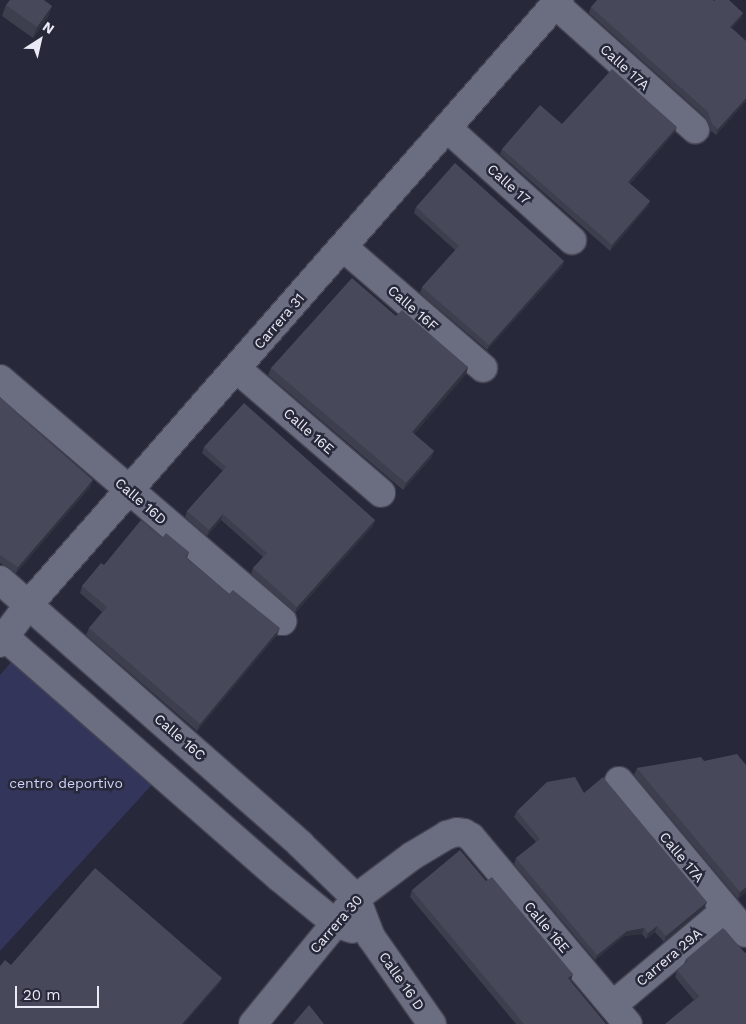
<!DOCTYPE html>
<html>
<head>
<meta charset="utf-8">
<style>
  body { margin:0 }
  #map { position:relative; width:746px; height:1024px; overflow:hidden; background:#272839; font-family:"Work Sans",sans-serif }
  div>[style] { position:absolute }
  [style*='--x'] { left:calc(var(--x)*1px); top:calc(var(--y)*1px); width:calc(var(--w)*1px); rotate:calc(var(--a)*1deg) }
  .green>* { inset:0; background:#34355a }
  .roads { filter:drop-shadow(1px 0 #444453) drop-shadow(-1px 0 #444453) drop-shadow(0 1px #444453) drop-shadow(0 -1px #444453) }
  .street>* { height:28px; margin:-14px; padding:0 14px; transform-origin:14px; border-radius:14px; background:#6b6d80 }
  .wall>* { inset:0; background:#3d3f4e }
  .shaded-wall>* { inset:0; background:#323340 }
  .building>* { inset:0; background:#47495b }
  span { translate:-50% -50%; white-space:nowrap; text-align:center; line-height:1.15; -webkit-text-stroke:5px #272839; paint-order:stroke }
  .street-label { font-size:14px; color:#e9eaf5 }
  .park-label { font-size:14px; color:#cfd3f8 }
  .north { position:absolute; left:15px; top:15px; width:50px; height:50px; -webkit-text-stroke:4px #272839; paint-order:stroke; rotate:35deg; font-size:14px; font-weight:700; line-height:20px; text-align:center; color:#e9eaf5 }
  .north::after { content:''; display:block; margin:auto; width:18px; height:22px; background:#e9eaf5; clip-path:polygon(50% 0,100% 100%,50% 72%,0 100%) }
  .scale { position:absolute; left:15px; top:986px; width:84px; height:22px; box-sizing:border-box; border:2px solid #e9eaf5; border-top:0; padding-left:6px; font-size:15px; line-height:18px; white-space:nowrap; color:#e9eaf5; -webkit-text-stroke:4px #272839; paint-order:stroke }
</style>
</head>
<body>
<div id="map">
  <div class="green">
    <i style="clip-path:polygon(19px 653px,158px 778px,0 951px,0 675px)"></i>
  </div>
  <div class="roads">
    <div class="street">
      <i style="--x:555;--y:4;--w:188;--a:41.8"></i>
      <i style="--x:447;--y:128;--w:168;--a:41.9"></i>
      <i style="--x:343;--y:247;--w:185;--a:40.8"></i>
      <i style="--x:237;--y:369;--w:190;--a:40.7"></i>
      <i style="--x:0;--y:379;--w:372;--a:40.6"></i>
      <i style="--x:0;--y:580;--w:400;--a:41.3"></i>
      <i style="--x:300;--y:844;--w:78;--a:44"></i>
      <i style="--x:356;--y:898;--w:42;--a:69"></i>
      <i style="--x:371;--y:937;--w:106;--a:55"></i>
      <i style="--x:0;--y:633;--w:372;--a:41.2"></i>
      <i style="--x:280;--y:878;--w:71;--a:39.3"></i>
      <i style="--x:335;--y:923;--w:18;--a:19"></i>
      <i style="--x:0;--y:643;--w:49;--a:-53.4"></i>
      <i style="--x:29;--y:604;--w:804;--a:-48.73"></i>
      <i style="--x:619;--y:781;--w:198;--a:50.1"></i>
      <i style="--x:613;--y:1005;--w:148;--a:-40.1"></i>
      <i style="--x:253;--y:1024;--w:163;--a:-50.7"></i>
      <i style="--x:356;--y:898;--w:70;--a:-36.9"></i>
      <i style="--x:412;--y:856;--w:41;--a:-31"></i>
      <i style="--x:447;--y:835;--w:10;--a:-17"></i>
      <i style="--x:457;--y:832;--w:7;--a:8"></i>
      <i style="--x:464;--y:833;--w:8;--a:30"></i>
      <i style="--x:471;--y:837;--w:244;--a:50"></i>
    </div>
  </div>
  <div class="wall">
    <i style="clip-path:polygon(714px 1px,743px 13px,741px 18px,732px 28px,746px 41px,746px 101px,716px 135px,710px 130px,705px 117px,589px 13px,591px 7px)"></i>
    <i style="clip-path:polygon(6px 5px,52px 6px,48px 17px,33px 38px,2px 16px)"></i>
    <i style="clip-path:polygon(675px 132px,630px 184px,650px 201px,648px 206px,610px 251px,500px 154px,502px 149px)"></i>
    <i style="clip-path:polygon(416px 207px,564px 261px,562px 267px,487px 350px,420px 293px,422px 287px,455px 250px,414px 213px)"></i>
    <i style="clip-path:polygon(396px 316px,468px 367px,466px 374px,414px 434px,434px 451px,431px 458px,403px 490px,268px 375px,271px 368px)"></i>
    <i style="clip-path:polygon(0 397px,91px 486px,16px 573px,0 563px)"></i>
    <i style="clip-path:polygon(204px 447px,375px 520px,373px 526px,295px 613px,251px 574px,253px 568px,263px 557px,221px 520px,207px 536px,185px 517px,187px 511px,223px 471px,202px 453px)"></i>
    <i style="clip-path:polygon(189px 552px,187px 558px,277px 635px,197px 731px,86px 635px,89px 628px,102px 612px,80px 593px,82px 586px,104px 565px)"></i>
    <i style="clip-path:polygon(704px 761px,746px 765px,746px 892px,738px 899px,634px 775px,637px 768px)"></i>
    <i style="clip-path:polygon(584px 793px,707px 902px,704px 908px,664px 942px,655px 932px,646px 939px,642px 934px,624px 936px,595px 960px,514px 864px,516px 858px,536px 842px,514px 817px,517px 811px)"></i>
    <i style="clip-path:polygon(412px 890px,571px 980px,570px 981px,606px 1024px,516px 1024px,410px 897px)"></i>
    <i style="clip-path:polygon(745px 953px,694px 1000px,675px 977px,677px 970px,684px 964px,686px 959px)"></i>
  </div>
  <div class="shaded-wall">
    <i style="clip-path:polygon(52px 6px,48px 17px,33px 38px,37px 27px)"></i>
    <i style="clip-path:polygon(743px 13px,741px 18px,728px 33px,730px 27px)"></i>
    <i style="clip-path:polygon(746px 98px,746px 101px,716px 135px,718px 129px)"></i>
    <i style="clip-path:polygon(677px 127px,675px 132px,626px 188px,628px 182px)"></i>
    <i style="clip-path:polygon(650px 201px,648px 206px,610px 251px,612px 245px)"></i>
    <i style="clip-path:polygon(564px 261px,562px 267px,487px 350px,489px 345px)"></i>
    <i style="clip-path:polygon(468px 367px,466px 374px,410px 439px,412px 432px)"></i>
    <i style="clip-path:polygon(434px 451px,431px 458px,403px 490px,406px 483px)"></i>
    <i style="clip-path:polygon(93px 480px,91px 486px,16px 573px,18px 567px)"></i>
    <i style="clip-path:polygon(223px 514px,221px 520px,207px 536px,209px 530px)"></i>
    <i style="clip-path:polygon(375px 520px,373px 526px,295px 613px,297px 607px)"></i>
    <i style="clip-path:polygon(280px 628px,277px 635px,197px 731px,200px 724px)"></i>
    <i style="clip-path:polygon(746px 887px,746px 892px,738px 899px,740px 892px)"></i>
    <i style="clip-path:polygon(707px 902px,704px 908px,664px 942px,666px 936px)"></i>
    <i style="clip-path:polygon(657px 926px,655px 932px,646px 939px,648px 933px)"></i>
    <i style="clip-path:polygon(644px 928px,642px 934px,624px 936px,595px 960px,597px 955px,627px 931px)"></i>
    <i style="clip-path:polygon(573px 974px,571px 980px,565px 984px,568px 978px)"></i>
    <i style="clip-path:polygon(222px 978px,220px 983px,184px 1024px,182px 1024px)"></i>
  </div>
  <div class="building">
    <i style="clip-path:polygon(10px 0,44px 0,52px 6px,37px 27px,6px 5px)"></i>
    <i style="clip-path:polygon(597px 0,713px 0,714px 1px,715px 0,729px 0,743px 13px,730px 27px,746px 41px,746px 98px,718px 129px,712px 124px,708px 112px,591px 7px)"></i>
    <i style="clip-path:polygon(612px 69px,677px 127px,628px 182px,650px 201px,612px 245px,502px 149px,540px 105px,562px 124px)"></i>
    <i style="clip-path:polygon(455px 163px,564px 261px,489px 345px,422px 287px,459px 246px,416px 207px)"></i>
    <i style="clip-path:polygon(352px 278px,396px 316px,402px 310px,468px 367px,412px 432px,434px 451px,406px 483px,271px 368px)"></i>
    <i style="clip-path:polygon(0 397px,16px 411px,15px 412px,93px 480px,18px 567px,4px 558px,0 555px)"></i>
    <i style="clip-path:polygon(244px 403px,375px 520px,297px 607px,253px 568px,267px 553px,223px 514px,209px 530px,187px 511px,226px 467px,204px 447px)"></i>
    <i style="clip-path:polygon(141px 520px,162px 538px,166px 533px,189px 552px,185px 557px,209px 577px,229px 594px,233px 590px,280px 628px,200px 724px,89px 628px,107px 607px,82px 586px,101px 563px,104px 565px)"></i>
    <i style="clip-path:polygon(737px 754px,746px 765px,746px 887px,740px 892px,637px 768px,701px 757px,704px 761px)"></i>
    <i style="clip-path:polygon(575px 777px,584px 793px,603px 777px,707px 902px,666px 936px,657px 926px,648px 933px,644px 928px,627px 931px,597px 955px,516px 858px,540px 839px,517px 811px,547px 782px)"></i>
    <i style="clip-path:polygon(460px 850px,486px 881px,492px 877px,573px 974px,568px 978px,606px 1024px,524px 1024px,412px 890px)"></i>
    <i style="clip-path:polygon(95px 868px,222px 978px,182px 1024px,0 1024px,0 966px,5px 960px,11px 965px)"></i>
    <i style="clip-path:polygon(723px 928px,745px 953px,746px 952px,746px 1024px,665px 1024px,699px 996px,677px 970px,688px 961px,686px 959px)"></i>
    <i style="clip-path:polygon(309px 1005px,324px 1024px,293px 1024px)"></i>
  </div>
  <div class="street-label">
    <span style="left:625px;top:67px;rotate:42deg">Calle 17A</span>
    <span style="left:509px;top:184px;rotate:42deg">Calle 17</span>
    <span style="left:413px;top:308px;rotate:41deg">Calle 16F</span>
    <span style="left:279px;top:321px;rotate:-49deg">Carrera 31</span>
    <span style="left:309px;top:431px;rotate:41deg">Calle 16E</span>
    <span style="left:141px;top:501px;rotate:41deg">Calle 16D</span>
    <span style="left:180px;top:737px;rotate:41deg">Calle 16C</span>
    <span style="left:682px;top:857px;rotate:50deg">Calle 17A</span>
    <span style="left:336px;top:924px;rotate:-49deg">Carrera 30</span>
    <span style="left:547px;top:927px;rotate:50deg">Calle 16E</span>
    <span style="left:669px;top:957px;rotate:-40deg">Carrera 29A</span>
    <span style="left:402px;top:981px;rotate:55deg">Calle 16 D</span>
  </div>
  <div class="park-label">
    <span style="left:66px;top:783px">centro deportivo</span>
  </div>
  <div class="north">N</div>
  <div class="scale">20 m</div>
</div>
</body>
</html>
